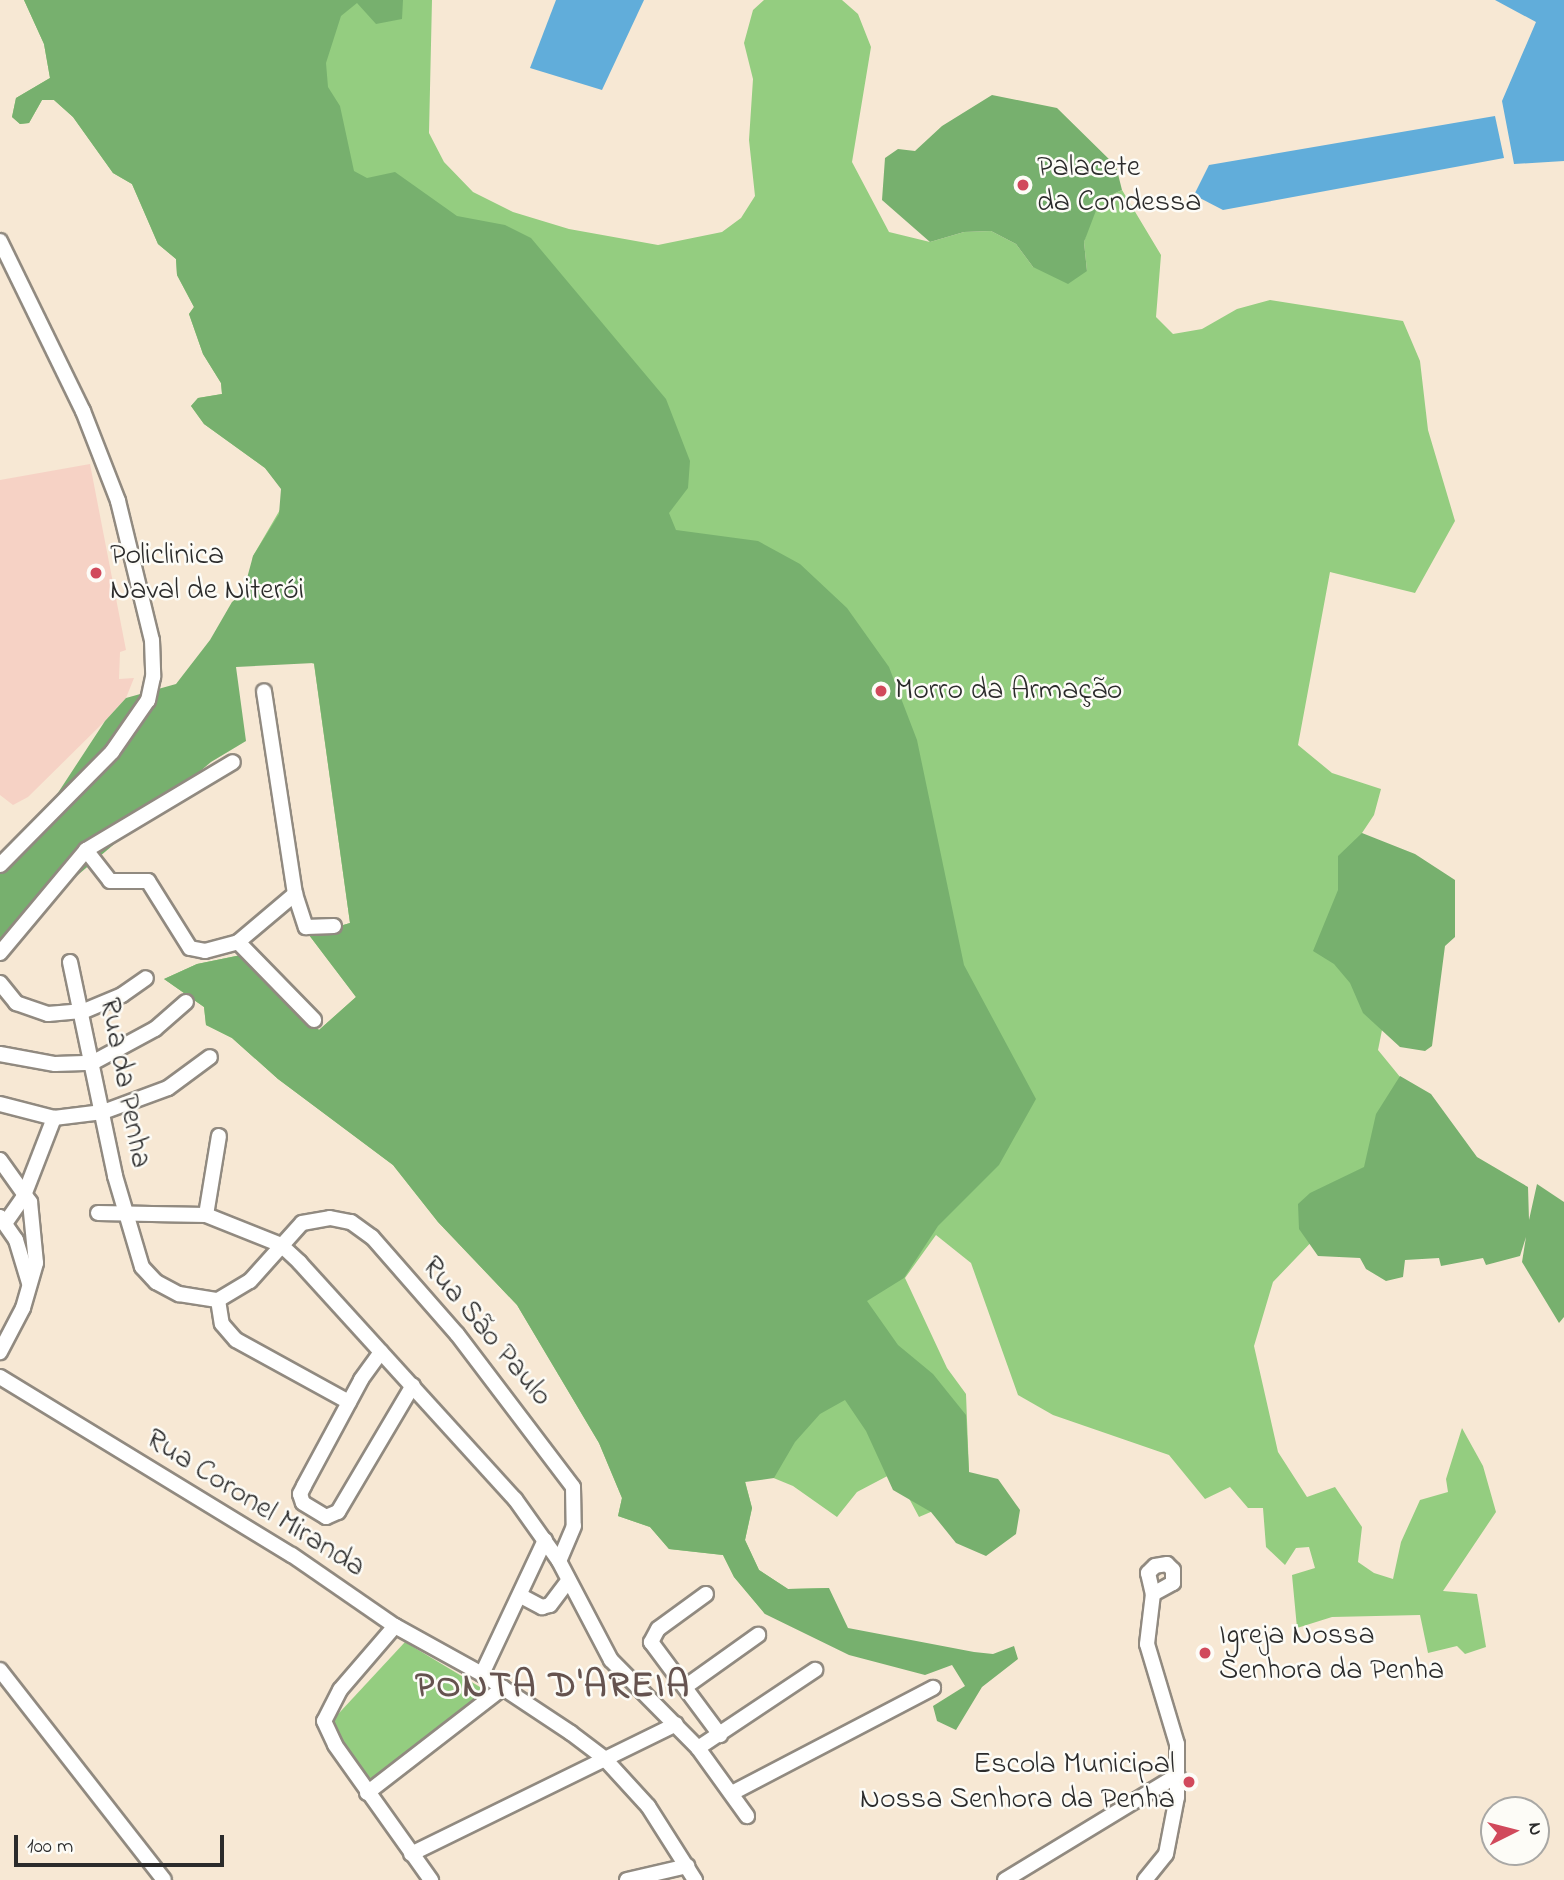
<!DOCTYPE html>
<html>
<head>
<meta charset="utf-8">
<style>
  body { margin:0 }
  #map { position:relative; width:1564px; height:1880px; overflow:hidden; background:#f7e8d4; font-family:"Indie Flower",sans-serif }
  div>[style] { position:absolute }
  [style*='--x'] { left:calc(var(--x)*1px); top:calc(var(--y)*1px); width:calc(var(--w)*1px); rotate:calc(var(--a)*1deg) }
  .built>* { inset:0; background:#f6d2c5 }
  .green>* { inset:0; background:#94cd80 }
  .forest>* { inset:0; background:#77b06e }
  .water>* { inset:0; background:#61adda }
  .roads { filter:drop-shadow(2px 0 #918a80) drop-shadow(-2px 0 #918a80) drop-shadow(0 2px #918a80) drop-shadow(0 -2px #918a80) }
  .street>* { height:14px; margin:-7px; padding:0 7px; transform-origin:7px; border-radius:7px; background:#fff }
  .dots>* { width:19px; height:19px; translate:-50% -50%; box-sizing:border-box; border:4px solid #fdfcf7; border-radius:50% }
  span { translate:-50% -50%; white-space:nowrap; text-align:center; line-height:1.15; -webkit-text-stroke:5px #fdfcf7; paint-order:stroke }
  .poi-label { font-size:30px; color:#2b2b2b }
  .left { translate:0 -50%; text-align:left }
  .right { translate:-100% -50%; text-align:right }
  .street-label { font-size:30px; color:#2b2b2b }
  .district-label { font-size:37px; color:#65534f; font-weight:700; letter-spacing:2px }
  .north { position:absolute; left:1480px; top:1796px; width:70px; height:70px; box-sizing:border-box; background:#fdfcf7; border:2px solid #a9a8a5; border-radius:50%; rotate:84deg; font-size:19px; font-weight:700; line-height:28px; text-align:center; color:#2b2b2b }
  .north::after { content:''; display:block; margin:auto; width:24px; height:32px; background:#d1495b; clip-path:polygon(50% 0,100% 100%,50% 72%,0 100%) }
  .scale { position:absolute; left:14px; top:1835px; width:210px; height:32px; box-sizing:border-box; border:4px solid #2b2b2b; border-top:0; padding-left:9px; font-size:21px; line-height:24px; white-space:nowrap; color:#2b2b2b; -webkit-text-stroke:5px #fdfcf7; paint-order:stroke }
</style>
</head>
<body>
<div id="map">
  <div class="built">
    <i style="clip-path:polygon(90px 464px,126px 650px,120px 652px,119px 679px,134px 678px,126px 698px,105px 721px,28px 797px,13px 805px,0 795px,0 480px)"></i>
  </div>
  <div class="green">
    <i style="clip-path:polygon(24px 0,432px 0,429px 133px,444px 162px,473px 192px,513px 212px,569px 229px,658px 245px,722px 232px,741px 218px,755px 196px,749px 140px,753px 79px,744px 43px,753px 10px,764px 0,842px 0,858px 14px,871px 47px,852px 162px,889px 232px,930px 242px,964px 232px,991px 231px,1016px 244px,1033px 267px,1087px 271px,1084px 242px,1089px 223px,1100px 200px,1122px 190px,1161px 255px,1156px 317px,1173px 334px,1202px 329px,1237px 309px,1270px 300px,1403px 321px,1420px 361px,1428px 430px,1455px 521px,1415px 593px,1330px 572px,1298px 745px,1332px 773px,1381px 789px,1374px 815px,1362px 833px,1389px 995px,1378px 1050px,1423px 1105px,1320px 1233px,1273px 1282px,1254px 1346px,1278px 1452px,1307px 1497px,1335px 1487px,1362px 1527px,1358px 1562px,1374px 1573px,1393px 1579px,1401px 1542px,1420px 1500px,1448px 1492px,1446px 1479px,1462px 1428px,1483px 1466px,1496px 1512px,1443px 1591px,1477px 1594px,1486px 1647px,1465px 1654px,1457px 1646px,1428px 1653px,1420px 1615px,1332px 1617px,1297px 1628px,1292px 1575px,1315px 1568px,1309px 1547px,1296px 1548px,1285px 1565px,1266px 1547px,1263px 1508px,1248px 1508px,1230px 1487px,1205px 1499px,1169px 1455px,1053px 1415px,1018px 1395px,971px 1263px,936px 1235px,905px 1278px,947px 1368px,966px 1394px,969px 1472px,947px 1505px,919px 1517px,895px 1472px,857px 1492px,837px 1517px,793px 1486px,759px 1472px,745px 1481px,752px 1508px,745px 1540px,759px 1570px,788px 1589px,829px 1588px,765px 1614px,734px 1577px,723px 1555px,669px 1549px,650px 1527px,618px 1516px,622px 1498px,599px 1443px,517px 1305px,438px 1222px,393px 1165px,278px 1079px,232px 1038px,206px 1025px,204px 1007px,164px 979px,197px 964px,241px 955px,319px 1030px,356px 997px,309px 935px,350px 923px,314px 664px,262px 642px,249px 582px,253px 556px,281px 508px,282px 489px,265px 468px,204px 424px,191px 406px,198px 398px,222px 394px,221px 383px,203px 354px,189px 314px,194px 307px,177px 275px,176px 259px,158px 244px,132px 184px,113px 173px,73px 117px,54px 100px,42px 100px,29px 123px,20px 124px,12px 117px,16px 98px,50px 78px,44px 44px)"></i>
    <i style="clip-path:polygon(405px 1642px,485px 1690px,372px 1782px,327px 1726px)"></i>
  </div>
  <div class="forest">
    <i style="clip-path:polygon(24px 0,403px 0,402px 19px,376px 24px,357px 3px,341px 16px,326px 63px,328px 87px,340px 106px,354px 171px,367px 178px,395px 172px,457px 216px,505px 225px,531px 238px,666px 399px,690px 461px,688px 488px,669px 513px,676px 530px,758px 541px,800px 564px,847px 608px,889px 667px,917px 740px,964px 965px,1036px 1099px,999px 1165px,938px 1226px,904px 1278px,867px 1301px,898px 1345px,933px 1374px,966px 1415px,969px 1472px,998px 1479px,1020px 1510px,1016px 1534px,986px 1556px,956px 1543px,931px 1512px,893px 1490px,866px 1431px,845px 1400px,820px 1414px,795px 1442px,774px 1478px,745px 1482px,752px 1508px,745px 1540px,759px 1570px,788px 1589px,829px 1588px,848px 1628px,974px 1652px,993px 1654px,1014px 1646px,1018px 1659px,982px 1687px,956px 1730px,937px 1721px,933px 1706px,965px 1686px,952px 1665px,925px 1675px,849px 1655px,765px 1614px,734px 1577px,723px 1555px,669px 1549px,650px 1527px,618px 1516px,622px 1498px,599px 1443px,517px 1305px,438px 1222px,393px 1165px,278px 1079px,232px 1038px,206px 1025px,204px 1007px,164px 979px,197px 964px,241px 955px,319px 1030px,356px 997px,309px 935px,350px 923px,314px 663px,236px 667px,246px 741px,211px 762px,0 941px,0 865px,31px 834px,105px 721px,126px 698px,176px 684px,210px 640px,232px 602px,243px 593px,253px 556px,279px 514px,281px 489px,265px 468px,204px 424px,191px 406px,198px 398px,222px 394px,221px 383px,203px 354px,189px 314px,194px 307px,177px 275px,176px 259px,158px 244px,132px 184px,113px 173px,73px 117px,54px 100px,42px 100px,29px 123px,20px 124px,12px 117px,16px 98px,50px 78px,44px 44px)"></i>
    <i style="clip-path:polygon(992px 95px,1057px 108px,1116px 166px,1122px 190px,1100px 200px,1084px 242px,1087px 271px,1068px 284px,1033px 267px,1016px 244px,991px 231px,964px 232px,930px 242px,882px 200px,885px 158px,898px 149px,915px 151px,942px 126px)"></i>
    <i style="clip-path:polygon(1362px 833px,1415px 854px,1455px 880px,1455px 937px,1445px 946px,1432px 1046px,1425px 1051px,1400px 1047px,1363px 1013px,1350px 983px,1334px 964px,1313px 951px,1338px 890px,1338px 856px)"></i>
    <i style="clip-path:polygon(1400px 1076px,1431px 1094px,1477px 1157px,1528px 1187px,1529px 1220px,1537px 1184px,1564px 1202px,1564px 1317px,1559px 1323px,1522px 1262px,1526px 1237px,1520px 1256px,1486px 1265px,1483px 1258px,1441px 1266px,1439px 1258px,1405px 1260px,1403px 1277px,1386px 1281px,1366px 1269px,1360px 1258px,1318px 1256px,1299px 1229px,1298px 1204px,1310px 1193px,1364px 1167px,1376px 1114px)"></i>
  </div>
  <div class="water">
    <i style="clip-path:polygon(556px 0,644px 0,602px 90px,530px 68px)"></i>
    <i style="clip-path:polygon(1495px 0,1564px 0,1564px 161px,1514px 164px,1502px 101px,1536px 22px)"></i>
    <i style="clip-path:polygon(1495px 116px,1504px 158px,1223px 210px,1194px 195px,1209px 165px)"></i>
  </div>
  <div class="roads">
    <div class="street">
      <i style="--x:0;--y:241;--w:189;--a:64"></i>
      <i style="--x:83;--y:411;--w:97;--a:68.7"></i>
      <i style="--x:118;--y:501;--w:143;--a:76.3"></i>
      <i style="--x:152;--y:640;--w:37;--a:88"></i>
      <i style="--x:153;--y:677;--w:24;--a:102"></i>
      <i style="--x:148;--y:700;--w:63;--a:124.7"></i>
      <i style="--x:112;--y:752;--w:159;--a:134.7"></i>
      <i style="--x:86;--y:850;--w:39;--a:52"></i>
      <i style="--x:110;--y:881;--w:38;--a:0"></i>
      <i style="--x:148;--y:881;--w:79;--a:57.9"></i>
      <i style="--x:190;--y:948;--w:15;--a:11"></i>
      <i style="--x:205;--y:951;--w:34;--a:-15"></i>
      <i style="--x:238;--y:942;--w:109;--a:45.7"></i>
      <i style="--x:295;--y:894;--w:35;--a:72"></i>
      <i style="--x:306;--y:927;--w:28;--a:-2"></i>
      <i style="--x:238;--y:942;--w:75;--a:-40.1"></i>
      <i style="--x:295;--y:894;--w:205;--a:-98.7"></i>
      <i style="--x:0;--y:953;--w:134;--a:-50.1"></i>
      <i style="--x:86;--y:850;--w:171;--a:-30.9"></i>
      <i style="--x:70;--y:962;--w:219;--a:78.1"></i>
      <i style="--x:115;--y:1176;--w:95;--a:73.5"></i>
      <i style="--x:142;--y:1267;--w:21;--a:47"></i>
      <i style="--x:156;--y:1282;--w:26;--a:28"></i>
      <i style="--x:179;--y:1294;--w:39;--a:9"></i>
      <i style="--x:218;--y:1300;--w:37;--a:-31"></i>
      <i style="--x:250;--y:1281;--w:78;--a:-48.1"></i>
      <i style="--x:302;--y:1223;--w:28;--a:-10"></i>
      <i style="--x:330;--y:1218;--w:21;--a:11"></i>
      <i style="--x:351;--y:1222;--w:26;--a:36"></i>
      <i style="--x:372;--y:1237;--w:129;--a:48.8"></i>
      <i style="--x:457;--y:1334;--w:192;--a:52.8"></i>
      <i style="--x:573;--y:1487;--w:39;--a:89"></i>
      <i style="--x:574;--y:1526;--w:38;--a:113"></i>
      <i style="--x:0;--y:983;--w:26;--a:51"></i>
      <i style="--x:16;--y:1003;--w:34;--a:19"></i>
      <i style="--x:48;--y:1014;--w:36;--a:-5"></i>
      <i style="--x:84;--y:1011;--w:41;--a:-22.8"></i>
      <i style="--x:122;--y:995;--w:29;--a:-35"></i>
      <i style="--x:0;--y:1054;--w:56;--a:10.3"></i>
      <i style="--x:55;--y:1064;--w:37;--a:-2"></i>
      <i style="--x:92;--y:1063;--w:72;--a:-28.4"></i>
      <i style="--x:155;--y:1029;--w:41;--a:-41.1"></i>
      <i style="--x:0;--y:1104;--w:56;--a:14.5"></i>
      <i style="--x:54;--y:1118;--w:49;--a:-7"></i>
      <i style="--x:103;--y:1112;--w:69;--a:-20.3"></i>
      <i style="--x:168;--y:1088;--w:52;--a:-36.4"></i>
      <i style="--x:0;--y:1160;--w:52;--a:54.5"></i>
      <i style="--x:30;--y:1202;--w:61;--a:84.4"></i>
      <i style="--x:36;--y:1263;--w:47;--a:106.1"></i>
      <i style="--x:23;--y:1308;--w:50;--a:117.6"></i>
      <i style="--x:98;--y:1213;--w:108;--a:1.1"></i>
      <i style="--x:206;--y:1215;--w:81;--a:21.8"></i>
      <i style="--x:281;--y:1245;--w:26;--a:43"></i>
      <i style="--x:300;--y:1263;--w:319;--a:47.7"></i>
      <i style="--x:515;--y:1499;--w:76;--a:54.6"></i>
      <i style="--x:559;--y:1561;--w:112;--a:62.3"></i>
      <i style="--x:611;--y:1660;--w:124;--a:45.3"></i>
      <i style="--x:698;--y:1748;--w:84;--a:54.2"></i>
      <i style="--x:206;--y:1215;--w:80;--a:-80.7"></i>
      <i style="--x:0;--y:1217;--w:28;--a:55"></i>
      <i style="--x:16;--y:1240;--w:45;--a:73.2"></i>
      <i style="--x:6;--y:1222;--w:29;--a:-55"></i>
      <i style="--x:23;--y:1198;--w:86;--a:-68.8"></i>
      <i style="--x:218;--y:1300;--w:24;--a:81"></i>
      <i style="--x:222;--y:1324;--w:21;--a:49"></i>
      <i style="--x:236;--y:1340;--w:129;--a:28.8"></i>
      <i style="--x:381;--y:1352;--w:34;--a:126"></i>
      <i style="--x:361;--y:1380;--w:120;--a:118.3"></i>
      <i style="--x:304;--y:1486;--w:9;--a:117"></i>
      <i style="--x:300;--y:1494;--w:9;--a:72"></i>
      <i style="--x:303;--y:1503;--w:27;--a:31"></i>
      <i style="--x:326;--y:1517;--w:13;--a:-23"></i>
      <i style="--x:338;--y:1512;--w:147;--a:-59.4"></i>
      <i style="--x:0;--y:1377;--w:342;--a:31.4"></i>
      <i style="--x:292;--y:1555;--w:125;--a:34.6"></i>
      <i style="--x:395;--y:1626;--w:99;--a:28.9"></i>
      <i style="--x:482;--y:1674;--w:107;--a:33.5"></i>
      <i style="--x:571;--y:1733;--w:41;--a:37.1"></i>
      <i style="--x:604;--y:1758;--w:65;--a:47.5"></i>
      <i style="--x:648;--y:1806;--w:88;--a:57.6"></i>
      <i style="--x:706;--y:1594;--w:59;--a:143.9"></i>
      <i style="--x:658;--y:1629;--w:15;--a:118"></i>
      <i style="--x:651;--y:1642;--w:116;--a:53.4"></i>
      <i style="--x:521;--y:1596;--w:24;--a:28"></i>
      <i style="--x:542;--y:1607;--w:8;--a:-14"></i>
      <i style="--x:550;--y:1605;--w:30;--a:-53"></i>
      <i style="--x:395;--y:1626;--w:84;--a:130.7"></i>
      <i style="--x:340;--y:1690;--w:35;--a:117"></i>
      <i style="--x:324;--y:1721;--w:26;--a:65"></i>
      <i style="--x:335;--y:1745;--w:166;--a:54.6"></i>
      <i style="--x:0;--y:1670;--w:266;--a:52"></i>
      <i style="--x:482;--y:1674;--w:148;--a:-64.8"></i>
      <i style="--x:685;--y:1687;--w:90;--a:-35.5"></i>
      <i style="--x:698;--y:1748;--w:141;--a:-33.7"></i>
      <i style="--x:367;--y:1793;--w:172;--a:-37.7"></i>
      <i style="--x:732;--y:1793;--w:227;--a:-27.6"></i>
      <i style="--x:411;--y:1854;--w:295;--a:-26.1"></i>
      <i style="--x:627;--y:1880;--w:62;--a:-13.1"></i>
      <i style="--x:1005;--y:1880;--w:202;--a:-31.3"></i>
      <i style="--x:1145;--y:1880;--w:33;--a:-51"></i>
      <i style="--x:1166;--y:1854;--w:58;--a:-79.1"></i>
      <i style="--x:1177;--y:1797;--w:53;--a:-90"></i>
      <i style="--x:1177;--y:1744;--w:104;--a:-106.7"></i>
      <i style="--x:1147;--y:1644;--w:50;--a:-83.2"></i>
      <i style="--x:1153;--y:1594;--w:23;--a:-29"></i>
      <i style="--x:1173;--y:1583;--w:13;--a:-90"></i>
      <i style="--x:1173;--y:1570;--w:8;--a:-135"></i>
      <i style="--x:1167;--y:1564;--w:12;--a:171"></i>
      <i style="--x:1155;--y:1566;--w:10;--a:135"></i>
      <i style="--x:1148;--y:1573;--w:22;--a:77"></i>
    </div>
  </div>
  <div class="dots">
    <i style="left:1023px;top:185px;background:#d1495b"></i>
    <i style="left:96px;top:573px;background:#d1495b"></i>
    <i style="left:881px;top:691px;background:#d1495b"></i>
    <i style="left:1205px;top:1653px;background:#d1495b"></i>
    <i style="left:1189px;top:1782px;background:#d1495b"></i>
  </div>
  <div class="poi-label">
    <span class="left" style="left:1037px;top:185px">Palacete<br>da Condessa</span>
    <span class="left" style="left:110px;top:573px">Policlinica<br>Naval de Niterói</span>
    <span class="left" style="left:895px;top:691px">Morro da Armação</span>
    <span class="left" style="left:1219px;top:1653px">Igreja Nossa<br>Senhora da Penha</span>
    <span class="right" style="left:1175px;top:1782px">Escola Municipal<br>Nossa Senhora da Penha</span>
  </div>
  <div class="street-label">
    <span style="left:124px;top:1083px;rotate:79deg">Rua da Penha</span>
    <span style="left:486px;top:1332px;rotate:50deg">Rua São Paulo</span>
    <span style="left:255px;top:1504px;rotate:32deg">Rua Coronel Miranda</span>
  </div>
  <div class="district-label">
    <span style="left:553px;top:1687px">PONTA D'AREIA</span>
  </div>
  <div class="north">N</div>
  <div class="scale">100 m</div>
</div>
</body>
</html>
